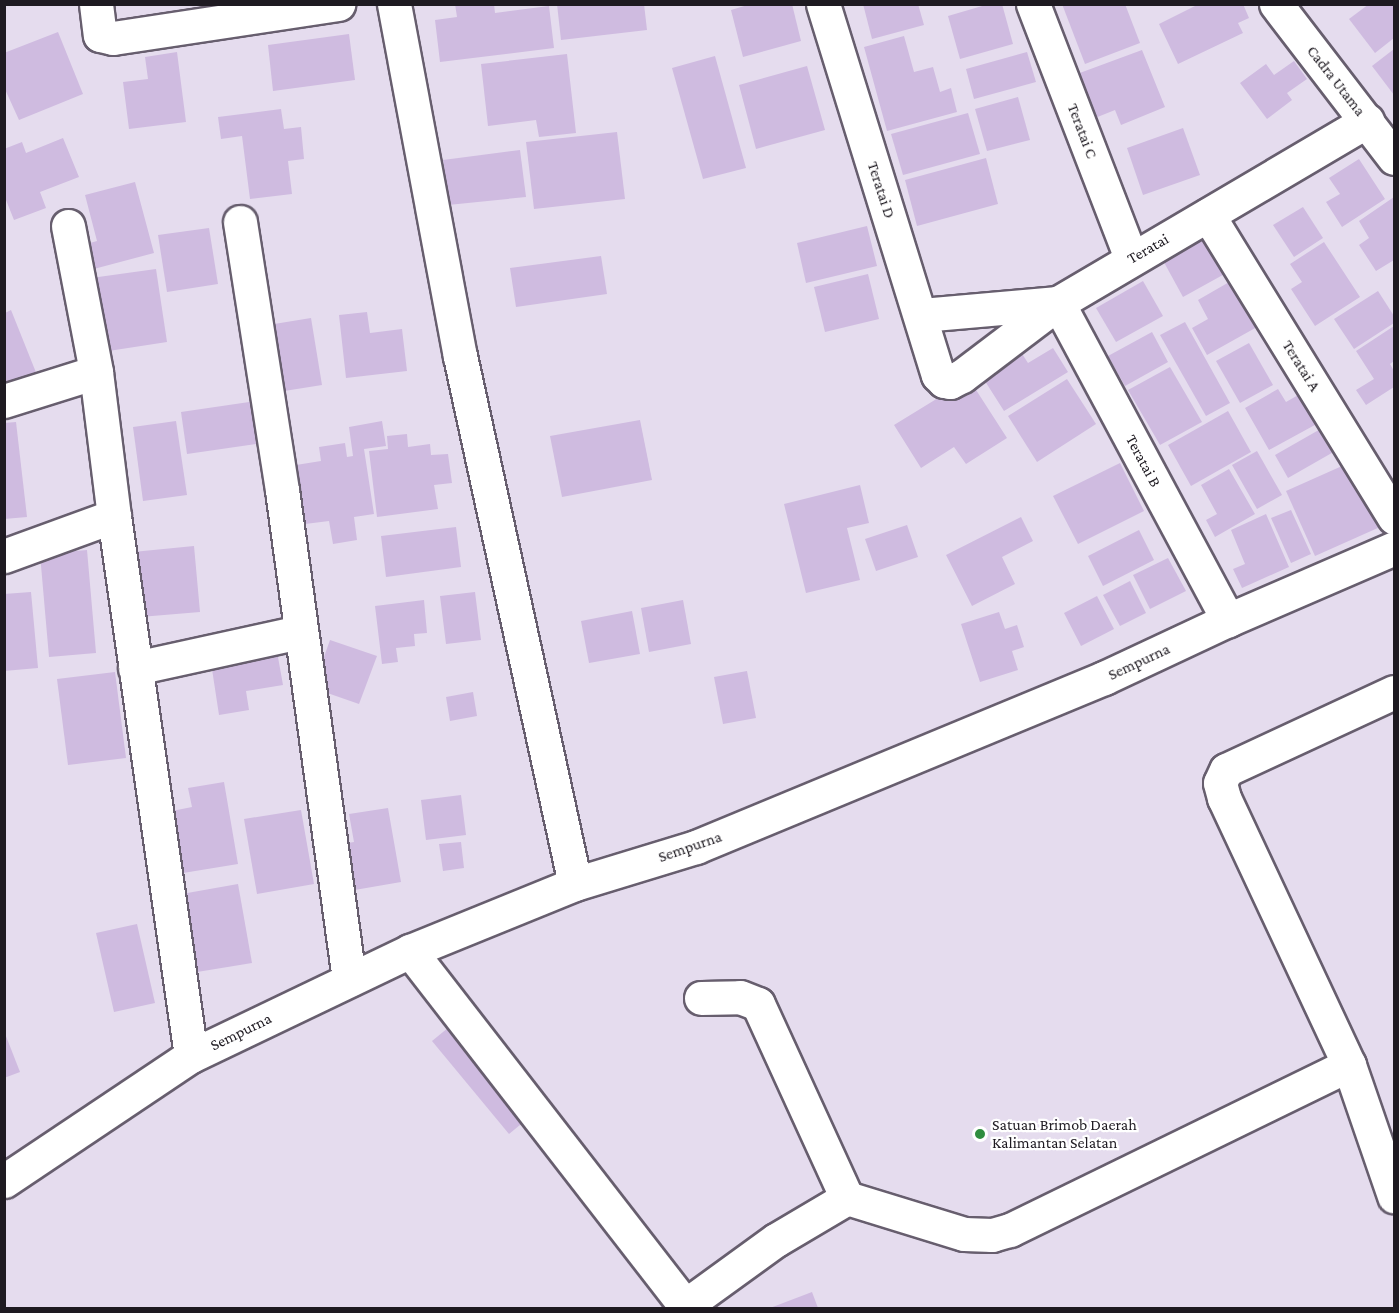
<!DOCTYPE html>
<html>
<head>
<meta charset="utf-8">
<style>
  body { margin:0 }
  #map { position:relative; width:1399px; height:1313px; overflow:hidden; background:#e5dcee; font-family:"Crimson Pro",serif }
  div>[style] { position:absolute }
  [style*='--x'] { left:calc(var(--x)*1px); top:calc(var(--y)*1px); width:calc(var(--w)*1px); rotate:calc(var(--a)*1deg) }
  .building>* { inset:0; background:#cfbbe0 }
  .roads { filter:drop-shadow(2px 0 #675e6e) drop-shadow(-2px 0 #675e6e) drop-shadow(0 2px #675e6e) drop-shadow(0 -2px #675e6e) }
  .minor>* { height:33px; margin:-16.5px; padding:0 16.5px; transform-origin:16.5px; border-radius:16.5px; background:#fff }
  .dots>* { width:16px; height:16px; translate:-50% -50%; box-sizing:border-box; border:3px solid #fff; border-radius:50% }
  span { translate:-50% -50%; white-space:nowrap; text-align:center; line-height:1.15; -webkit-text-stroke:4.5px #fff; paint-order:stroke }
  .street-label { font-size:16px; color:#1e1a21 }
  .poi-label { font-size:16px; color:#1e1a21 }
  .left { translate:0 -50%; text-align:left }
  .frame { position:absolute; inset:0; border:6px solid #1e1a21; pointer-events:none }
</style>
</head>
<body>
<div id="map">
  <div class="building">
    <i style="clip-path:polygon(455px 4px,494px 4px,495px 13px,549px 6px,554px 48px,440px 62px,435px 20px,457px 17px)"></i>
    <i style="clip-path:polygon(557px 4px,644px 4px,647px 30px,561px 40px)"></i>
    <i style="clip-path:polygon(751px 4px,792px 4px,801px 41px,743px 57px,731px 10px)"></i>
    <i style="clip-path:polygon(863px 4px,918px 4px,924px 25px,872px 39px)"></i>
    <i style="clip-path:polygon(989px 4px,1002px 4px,1013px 44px,960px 59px,948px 16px)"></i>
    <i style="clip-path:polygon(1062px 4px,1125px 4px,1140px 43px,1085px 64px)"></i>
    <i style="clip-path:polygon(1199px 4px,1243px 4px,1249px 18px,1238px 23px,1243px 33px,1178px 64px,1159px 24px)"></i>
    <i style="clip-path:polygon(1369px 4px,1394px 4px,1394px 38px,1375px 53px,1349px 19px)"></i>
    <i style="clip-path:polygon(58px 32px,83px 94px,19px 120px,4px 87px,4px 53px)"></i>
    <i style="clip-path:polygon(349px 34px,355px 80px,273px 91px,268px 45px)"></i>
    <i style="clip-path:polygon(904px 36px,914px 72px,933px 67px,940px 92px,951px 88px,957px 112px,887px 131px,864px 47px)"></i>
    <i style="clip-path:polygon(1394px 49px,1394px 95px,1372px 66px)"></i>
    <i style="clip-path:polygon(1142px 50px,1165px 107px,1121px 125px,1115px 110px,1095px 118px,1077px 74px)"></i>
    <i style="clip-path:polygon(177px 52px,186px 122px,129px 129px,123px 82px,148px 79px,145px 57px)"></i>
    <i style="clip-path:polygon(1027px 52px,1036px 82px,974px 99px,966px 69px)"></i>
    <i style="clip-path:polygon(567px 54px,576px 133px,539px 137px,536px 120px,488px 126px,481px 64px)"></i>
    <i style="clip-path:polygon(715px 56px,746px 168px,703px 179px,672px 68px)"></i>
    <i style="clip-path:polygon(1294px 61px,1307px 79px,1287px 93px,1292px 100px,1267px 119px,1240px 83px,1266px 64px,1274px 75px)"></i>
    <i style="clip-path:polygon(807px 66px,825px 130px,756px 149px,739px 85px)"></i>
    <i style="clip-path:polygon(1018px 97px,1030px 140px,987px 151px,975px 109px)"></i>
    <i style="clip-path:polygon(281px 109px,284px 129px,301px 127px,304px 159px,288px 161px,292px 194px,250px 199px,242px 136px,221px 139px,218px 117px)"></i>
    <i style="clip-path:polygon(968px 113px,980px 154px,903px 175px,891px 134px)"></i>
    <i style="clip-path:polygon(1183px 128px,1200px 175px,1143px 195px,1127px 148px)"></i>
    <i style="clip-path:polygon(617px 132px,625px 199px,534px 209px,526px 142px)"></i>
    <i style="clip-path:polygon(63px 138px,79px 177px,40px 192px,46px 208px,14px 220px,4px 195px,4px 149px,22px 142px,26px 153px)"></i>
    <i style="clip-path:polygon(520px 150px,526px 197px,448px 205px,443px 160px)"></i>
    <i style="clip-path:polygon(986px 158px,998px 204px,917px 226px,905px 180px)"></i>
    <i style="clip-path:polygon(1359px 159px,1385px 199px,1342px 227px,1326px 202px,1340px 194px,1329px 178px)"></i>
    <i style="clip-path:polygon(135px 182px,154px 253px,90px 270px,83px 245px,97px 241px,85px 195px)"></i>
    <i style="clip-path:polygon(1394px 197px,1394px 260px,1376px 271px,1359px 245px,1369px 238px,1359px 221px)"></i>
    <i style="clip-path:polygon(1303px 207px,1323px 238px,1294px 257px,1273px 225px)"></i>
    <i style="clip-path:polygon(867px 226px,877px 266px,806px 283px,797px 243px)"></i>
    <i style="clip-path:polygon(209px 228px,218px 284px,167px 292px,158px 235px)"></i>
    <i style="clip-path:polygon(1206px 230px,1230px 271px,1183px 297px,1160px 255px)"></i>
    <i style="clip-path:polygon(1324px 242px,1360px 297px,1315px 326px,1291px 289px,1302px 282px,1290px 264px)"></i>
    <i style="clip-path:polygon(601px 256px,607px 294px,516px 307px,510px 268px)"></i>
    <i style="clip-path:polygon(156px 269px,167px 342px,102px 352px,91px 278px)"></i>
    <i style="clip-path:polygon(868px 274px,879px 319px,825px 332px,814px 287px)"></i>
    <i style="clip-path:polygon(1143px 281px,1163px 316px,1116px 342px,1096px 308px)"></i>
    <i style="clip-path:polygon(1231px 281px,1257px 327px,1207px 355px,1192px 328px,1208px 319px,1198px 300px)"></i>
    <i style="clip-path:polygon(1378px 291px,1394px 316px,1394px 323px,1354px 349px,1334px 319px)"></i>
    <i style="clip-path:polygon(11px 310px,37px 375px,5px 388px,5px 313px)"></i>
    <i style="clip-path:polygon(367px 312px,370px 333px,402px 329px,407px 371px,346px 378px,339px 315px)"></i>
    <i style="clip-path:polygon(311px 318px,322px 385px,278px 392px,268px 325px)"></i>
    <i style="clip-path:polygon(1185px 322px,1230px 403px,1206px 416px,1160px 335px)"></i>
    <i style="clip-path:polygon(1394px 326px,1394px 361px,1390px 364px,1394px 371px,1394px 387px,1366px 405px,1356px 390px,1374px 379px,1356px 351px)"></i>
    <i style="clip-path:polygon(1152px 332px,1168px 362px,1125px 386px,1108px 356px)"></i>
    <i style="clip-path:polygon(1015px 343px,1028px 363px,1053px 348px,1068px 372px,1004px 411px,976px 367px)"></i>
    <i style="clip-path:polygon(1249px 343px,1273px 385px,1240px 403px,1216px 361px)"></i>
    <i style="clip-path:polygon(1170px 367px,1202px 422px,1160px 445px,1128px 390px)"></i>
    <i style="clip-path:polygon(969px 379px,1007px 438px,966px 464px,954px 447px,921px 468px,894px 425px)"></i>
    <i style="clip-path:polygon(1067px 379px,1096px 424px,1037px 462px,1008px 416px)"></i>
    <i style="clip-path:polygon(1278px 389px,1286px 402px,1307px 390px,1324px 420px,1269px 450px,1245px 408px)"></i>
    <i style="clip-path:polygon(256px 401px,262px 443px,187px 454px,181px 412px)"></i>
    <i style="clip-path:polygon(1228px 411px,1251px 452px,1191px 486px,1168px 445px)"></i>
    <i style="clip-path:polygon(640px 420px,652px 480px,562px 497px,550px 436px)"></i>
    <i style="clip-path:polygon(176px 421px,187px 495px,143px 501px,133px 427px)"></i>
    <i style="clip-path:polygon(382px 421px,386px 446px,364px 449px,374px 514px,354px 517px,357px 540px,333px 544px,329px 521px,305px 524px,296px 465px,321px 461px,319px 447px,345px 443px,347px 457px,353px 456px,349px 427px)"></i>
    <i style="clip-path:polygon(16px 422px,27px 517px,4px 519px,4px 423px)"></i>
    <i style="clip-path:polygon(1324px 427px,1337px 450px,1288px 478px,1275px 455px)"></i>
    <i style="clip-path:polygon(407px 434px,408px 447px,430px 444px,431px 455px,448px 454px,452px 483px,434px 485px,438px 509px,377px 517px,369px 451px,388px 449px,387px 436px)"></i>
    <i style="clip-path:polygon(1257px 451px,1282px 495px,1257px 509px,1232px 465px)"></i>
    <i style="clip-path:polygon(1351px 462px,1380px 527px,1315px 556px,1286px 491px)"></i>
    <i style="clip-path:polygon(1120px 463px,1144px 511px,1078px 544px,1053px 496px)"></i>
    <i style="clip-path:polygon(1229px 469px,1255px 514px,1215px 537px,1206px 520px,1217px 514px,1201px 485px)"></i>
    <i style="clip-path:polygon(860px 485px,869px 523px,847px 528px,860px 580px,806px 593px,784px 504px)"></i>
    <i style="clip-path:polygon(1291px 510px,1311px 554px,1291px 563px,1271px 518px)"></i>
    <i style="clip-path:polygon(1266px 514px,1289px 567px,1242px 588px,1233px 569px,1245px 564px,1231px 530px)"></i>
    <i style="clip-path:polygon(1021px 517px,1033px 541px,1002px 557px,1015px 584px,972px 606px,946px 555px)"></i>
    <i style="clip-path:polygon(907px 525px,918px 557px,876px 571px,865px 539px)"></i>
    <i style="clip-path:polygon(456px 527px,461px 567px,386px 577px,381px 536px)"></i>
    <i style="clip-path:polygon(1139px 530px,1154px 560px,1103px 586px,1088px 556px)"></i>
    <i style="clip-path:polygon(194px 546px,200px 612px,140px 617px,133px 552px)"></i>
    <i style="clip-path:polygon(87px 550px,96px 653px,49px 657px,40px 554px)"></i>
    <i style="clip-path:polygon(1168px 558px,1186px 591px,1150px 609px,1133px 575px)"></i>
    <i style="clip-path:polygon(1130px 581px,1146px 613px,1120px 626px,1103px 595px)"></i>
    <i style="clip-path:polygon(31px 592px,38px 668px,4px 671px,4px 594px)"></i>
    <i style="clip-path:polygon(475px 592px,481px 640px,446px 644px,440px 596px)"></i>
    <i style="clip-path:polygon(1097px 596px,1114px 629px,1081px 646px,1064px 613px)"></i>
    <i style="clip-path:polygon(424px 600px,427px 633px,414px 634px,415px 646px,396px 648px,398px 662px,382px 664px,375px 606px)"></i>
    <i style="clip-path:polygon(683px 600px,691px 644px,649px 652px,641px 608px)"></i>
    <i style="clip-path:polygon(632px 611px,640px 654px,589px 663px,581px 621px)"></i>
    <i style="clip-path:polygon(999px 612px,1005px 629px,1017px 625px,1024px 647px,1012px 651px,1018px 670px,980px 682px,961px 624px)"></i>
    <i style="clip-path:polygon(330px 640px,377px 656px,359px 704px,313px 688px)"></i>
    <i style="clip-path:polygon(276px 646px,283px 685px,246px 691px,249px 710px,219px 715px,210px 656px)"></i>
    <i style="clip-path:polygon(747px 671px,756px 718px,723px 724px,714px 677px)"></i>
    <i style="clip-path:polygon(115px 672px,126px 758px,68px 765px,57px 679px)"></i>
    <i style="clip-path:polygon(473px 692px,477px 716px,450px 721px,446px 697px)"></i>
    <i style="clip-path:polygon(224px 782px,238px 864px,183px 873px,172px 811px,192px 807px,188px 788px)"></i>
    <i style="clip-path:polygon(461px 795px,466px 835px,426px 840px,421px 800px)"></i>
    <i style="clip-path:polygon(388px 808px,401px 882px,343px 892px,335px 845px,354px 842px,349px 814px)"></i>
    <i style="clip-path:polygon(301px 810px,314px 884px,257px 894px,244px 819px)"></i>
    <i style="clip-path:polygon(461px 842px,464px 868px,443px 871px,439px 844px)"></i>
    <i style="clip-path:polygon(238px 884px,252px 963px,191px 973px,176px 895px)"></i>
    <i style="clip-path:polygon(137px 924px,155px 1003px,114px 1012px,96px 933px)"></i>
    <i style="clip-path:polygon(454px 1023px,531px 1116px,509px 1134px,432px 1041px)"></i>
    <i style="clip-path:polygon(4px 1031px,20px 1072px,4px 1078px)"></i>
    <i style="clip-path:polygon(812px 1292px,818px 1308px,770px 1308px)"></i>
  </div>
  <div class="roads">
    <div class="minor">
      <i style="--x:96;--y:4;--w:31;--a:83"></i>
      <i style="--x:100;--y:35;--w:13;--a:13"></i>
      <i style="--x:113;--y:38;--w:228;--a:-8.6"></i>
      <i style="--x:394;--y:4;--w:358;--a:79.4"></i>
      <i style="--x:460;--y:356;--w:540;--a:77.71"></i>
      <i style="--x:823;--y:4;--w:388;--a:72.8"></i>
      <i style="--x:938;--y:375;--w:8;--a:45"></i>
      <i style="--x:944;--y:381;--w:6;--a:9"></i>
      <i style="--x:950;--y:382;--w:13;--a:-27"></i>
      <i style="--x:962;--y:376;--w:121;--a:-37.2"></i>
      <i style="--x:1058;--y:303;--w:359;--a:-30.5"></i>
      <i style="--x:1033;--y:4;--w:272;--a:68.9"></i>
      <i style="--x:1276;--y:4;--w:194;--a:52.5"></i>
      <i style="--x:1208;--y:215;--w:355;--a:58.4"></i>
      <i style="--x:240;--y:222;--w:271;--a:81.1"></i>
      <i style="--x:282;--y:490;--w:494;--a:82.2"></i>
      <i style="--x:68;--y:226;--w:149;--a:79.1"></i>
      <i style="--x:96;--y:372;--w:145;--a:82.9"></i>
      <i style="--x:114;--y:516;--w:545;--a:81.88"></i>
      <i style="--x:921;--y:315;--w:138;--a:-5"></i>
      <i style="--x:1058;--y:303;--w:360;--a:61.8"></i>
      <i style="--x:4;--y:401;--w:96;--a:-17.5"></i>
      <i style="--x:4;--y:556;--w:117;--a:-20"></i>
      <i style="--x:135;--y:668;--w:169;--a:-12.3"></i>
      <i style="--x:1394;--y:692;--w:185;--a:155.1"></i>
      <i style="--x:1226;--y:770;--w:14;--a:115"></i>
      <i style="--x:1220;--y:783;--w:16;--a:75"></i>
      <i style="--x:1224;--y:798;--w:295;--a:64.9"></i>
      <i style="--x:1349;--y:1065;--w:139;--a:71"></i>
      <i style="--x:410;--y:951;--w:449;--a:52.2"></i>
      <i style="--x:701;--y:998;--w:39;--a:-1"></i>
      <i style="--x:740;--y:997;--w:19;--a:21"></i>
      <i style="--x:758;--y:1004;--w:213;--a:65.4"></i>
      <i style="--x:4;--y:1181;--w:225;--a:-33.8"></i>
      <i style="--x:191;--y:1056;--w:243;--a:-25.6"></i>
      <i style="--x:410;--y:951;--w:178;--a:-22.1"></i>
      <i style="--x:575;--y:884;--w:127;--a:-17"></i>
      <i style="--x:696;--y:847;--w:442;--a:-22.5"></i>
      <i style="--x:1104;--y:678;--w:137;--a:-25.1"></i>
      <i style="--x:1228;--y:620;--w:181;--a:-23.4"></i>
      <i style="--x:682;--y:1308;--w:116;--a:-35.9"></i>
      <i style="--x:776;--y:1240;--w:82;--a:-30.6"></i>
      <i style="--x:847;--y:1198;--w:122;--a:17.1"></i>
      <i style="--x:964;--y:1234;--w:28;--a:2"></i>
      <i style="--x:992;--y:1235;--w:19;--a:-16"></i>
      <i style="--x:1010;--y:1230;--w:377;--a:-26"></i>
    </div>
  </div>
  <div class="dots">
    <i style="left:980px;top:1134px;background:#2f8d3f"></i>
  </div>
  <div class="street-label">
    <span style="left:1336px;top:81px;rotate:52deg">Cadra Utama</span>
    <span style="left:1082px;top:131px;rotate:69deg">Teratai C</span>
    <span style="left:881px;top:190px;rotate:72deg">Teratai D</span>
    <span style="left:1148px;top:249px;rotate:-30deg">Teratai</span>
    <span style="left:1301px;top:366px;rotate:58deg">Teratai A</span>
    <span style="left:1143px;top:461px;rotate:62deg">Teratai B</span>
    <span style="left:1139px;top:662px;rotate:-25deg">Sempurna</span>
    <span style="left:690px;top:847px;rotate:-19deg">Sempurna</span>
    <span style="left:241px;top:1032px;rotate:-26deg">Sempurna</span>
  </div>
  <div class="poi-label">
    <span class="left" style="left:992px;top:1134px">Satuan Brimob Daerah<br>Kalimantan Selatan</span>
  </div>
  <div class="frame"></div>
</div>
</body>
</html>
